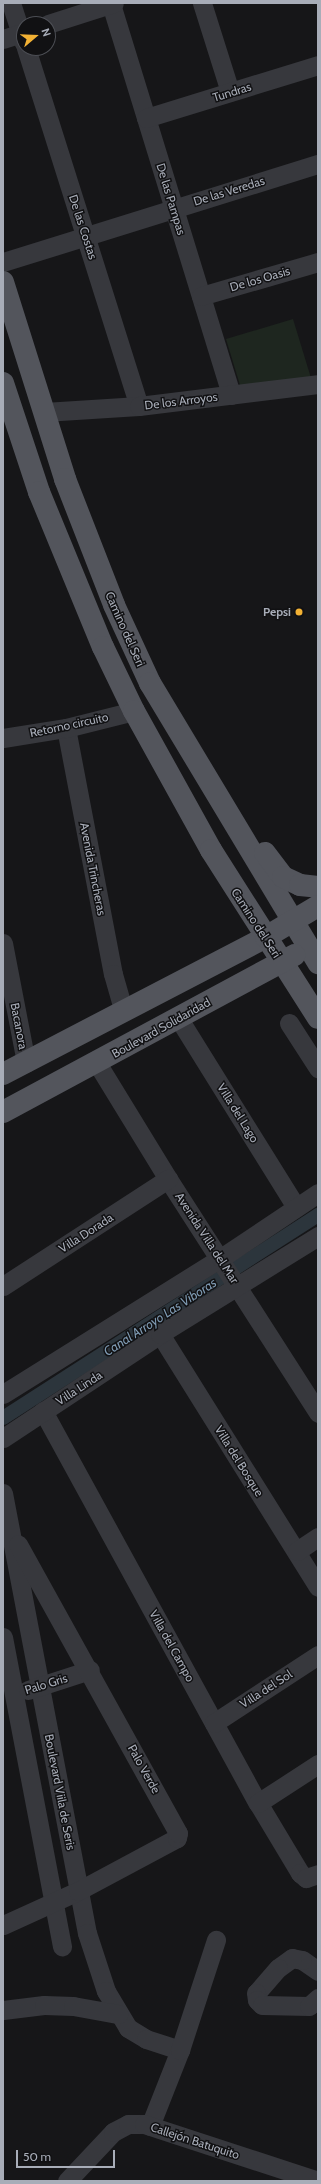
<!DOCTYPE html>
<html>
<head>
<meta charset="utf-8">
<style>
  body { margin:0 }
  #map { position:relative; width:321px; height:2184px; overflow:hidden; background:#161618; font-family:Cabin,sans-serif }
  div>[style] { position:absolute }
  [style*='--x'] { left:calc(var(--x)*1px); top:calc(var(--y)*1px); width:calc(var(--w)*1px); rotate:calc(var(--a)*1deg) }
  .green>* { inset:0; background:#1e261f }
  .canal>* { height:14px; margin:-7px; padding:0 7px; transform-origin:7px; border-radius:7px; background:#2c353c }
  .minor>* { height:19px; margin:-9.5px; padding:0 9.5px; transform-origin:9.5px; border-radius:9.5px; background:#37383d }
  .major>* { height:22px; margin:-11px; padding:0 11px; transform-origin:11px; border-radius:11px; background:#53555c }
  .dots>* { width:11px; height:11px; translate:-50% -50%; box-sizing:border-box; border:2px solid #111113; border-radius:50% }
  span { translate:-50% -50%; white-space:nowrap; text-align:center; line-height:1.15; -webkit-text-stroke:3px #111113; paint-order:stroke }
  .street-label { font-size:12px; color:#a8adb8 }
  .poi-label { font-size:12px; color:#a8adb8; font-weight:700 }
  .right { translate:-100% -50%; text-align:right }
  .water-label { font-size:13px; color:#7f9bb3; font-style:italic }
  .frame { position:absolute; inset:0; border:4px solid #a8adb8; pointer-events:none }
  .north { position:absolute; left:16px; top:16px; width:40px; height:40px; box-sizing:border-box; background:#111113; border:1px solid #4d4f55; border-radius:50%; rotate:71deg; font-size:11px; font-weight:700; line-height:16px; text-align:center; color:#a8adb8 }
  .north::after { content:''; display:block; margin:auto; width:14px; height:18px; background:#f2b134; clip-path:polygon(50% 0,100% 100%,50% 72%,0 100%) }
  .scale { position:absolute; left:16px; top:2150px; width:99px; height:18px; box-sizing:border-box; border:2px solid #a8adb8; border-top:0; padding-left:5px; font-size:12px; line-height:14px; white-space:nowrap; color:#a8adb8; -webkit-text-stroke:3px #111113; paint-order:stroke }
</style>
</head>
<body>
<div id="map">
  <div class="green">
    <i style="clip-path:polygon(293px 319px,311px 378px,240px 385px,226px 339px)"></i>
  </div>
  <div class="canal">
    <i style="--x:3;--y:1418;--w:375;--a:-32.8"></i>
  </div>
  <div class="minor">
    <i style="--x:11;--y:3;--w:42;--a:72"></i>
    <i style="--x:202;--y:3;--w:93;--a:72.5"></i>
    <i style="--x:111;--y:4;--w:409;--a:72.9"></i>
    <i style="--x:48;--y:24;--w:69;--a:-17.7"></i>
    <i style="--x:3;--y:39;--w:22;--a:-18"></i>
    <i style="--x:26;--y:48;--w:375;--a:72.5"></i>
    <i style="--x:146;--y:118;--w:180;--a:-17.1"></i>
    <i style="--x:3;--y:262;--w:330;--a:-17.3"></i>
    <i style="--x:201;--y:296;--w:122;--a:-16.2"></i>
    <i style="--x:44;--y:412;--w:95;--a:-3.6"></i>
    <i style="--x:139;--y:406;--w:180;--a:-7"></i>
    <i style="--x:66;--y:728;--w:250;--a:79.2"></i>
    <i style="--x:113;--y:974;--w:37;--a:74"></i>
    <i style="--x:3;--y:738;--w:64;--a:-9"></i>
    <i style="--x:66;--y:728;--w:70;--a:-14"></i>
    <i style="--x:3;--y:943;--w:122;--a:79.1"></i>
    <i style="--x:179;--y:1019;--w:221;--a:58.1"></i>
    <i style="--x:289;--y:1023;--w:54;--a:57.2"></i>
    <i style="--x:97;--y:1063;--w:136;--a:58.5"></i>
    <i style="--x:168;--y:1179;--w:278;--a:57.3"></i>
    <i style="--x:3;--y:1286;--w:197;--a:-33"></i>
    <i style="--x:160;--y:1334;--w:298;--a:58"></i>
    <i style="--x:3;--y:1394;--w:257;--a:-32"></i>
    <i style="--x:221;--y:1258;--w:117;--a:-33.8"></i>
    <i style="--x:43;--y:1411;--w:447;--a:61.3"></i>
    <i style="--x:258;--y:1803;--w:82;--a:59"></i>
    <i style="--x:300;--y:1873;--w:8;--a:40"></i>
    <i style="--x:306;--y:1878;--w:13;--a:-18"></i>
    <i style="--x:3;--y:1438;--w:188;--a:-33.5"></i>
    <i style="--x:160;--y:1334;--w:186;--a:-31.8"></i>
    <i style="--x:3;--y:1493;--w:448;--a:79.2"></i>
    <i style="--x:87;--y:1933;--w:61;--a:71.9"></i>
    <i style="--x:106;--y:1991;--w:43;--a:59.3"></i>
    <i style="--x:128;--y:2028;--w:21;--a:31"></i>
    <i style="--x:146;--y:2039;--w:36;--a:18"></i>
    <i style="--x:297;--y:1551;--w:25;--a:-34"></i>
    <i style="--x:3;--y:1637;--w:315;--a:79.2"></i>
    <i style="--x:28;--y:1690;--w:65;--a:-17.9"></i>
    <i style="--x:214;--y:1723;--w:124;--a:-33.2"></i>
    <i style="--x:258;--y:1803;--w:72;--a:-33"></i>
    <i style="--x:3;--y:1925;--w:82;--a:-24.4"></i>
    <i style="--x:78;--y:1891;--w:112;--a:-28.2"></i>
    <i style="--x:177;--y:1838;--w:5;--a:-79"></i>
    <i style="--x:178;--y:1833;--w:330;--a:-119"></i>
    <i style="--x:318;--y:1971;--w:19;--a:-145"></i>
    <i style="--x:302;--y:1960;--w:10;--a:-169"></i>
    <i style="--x:292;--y:1958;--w:17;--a:144"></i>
    <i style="--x:278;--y:1968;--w:33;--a:131"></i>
    <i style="--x:256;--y:1993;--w:7;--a:82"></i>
    <i style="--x:257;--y:2000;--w:7;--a:45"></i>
    <i style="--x:262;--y:2005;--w:47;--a:1.2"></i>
    <i style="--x:309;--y:2006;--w:12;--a:-42"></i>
    <i style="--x:3;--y:2010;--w:41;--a:-7"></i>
    <i style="--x:44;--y:2005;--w:29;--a:2"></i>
    <i style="--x:73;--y:2006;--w:46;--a:10.1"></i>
    <i style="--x:150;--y:2126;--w:82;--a:-68.5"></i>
    <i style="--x:180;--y:2050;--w:116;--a:-71.9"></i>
    <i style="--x:67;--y:2181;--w:67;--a:-46.8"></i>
    <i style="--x:113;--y:2132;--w:17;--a:-28"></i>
    <i style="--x:128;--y:2124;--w:16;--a:0"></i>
    <i style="--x:144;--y:2124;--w:183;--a:18.1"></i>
  </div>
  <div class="major">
    <i style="--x:3;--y:282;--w:207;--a:72.5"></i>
    <i style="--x:65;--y:479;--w:135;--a:68.7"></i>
    <i style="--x:114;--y:605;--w:86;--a:65.2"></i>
    <i style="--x:150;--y:683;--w:327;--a:59"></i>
    <i style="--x:3;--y:383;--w:115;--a:71.7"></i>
    <i style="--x:39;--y:492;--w:168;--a:67.6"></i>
    <i style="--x:103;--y:647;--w:71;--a:64.2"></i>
    <i style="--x:134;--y:711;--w:159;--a:61"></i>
    <i style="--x:211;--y:850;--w:199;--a:57.5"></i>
    <i style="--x:265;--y:853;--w:30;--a:53"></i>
    <i style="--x:283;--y:877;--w:19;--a:25"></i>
    <i style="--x:300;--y:885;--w:18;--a:6"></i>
    <i style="--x:3;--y:1074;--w:297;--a:-27.5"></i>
    <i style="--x:266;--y:937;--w:61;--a:-30.8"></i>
    <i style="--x:3;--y:1112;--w:331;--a:-28.3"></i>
  </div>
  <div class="dots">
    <i style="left:299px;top:612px;background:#f2b134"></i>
  </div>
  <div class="street-label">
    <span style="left:232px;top:92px;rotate:-17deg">Tundras</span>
    <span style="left:229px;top:191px;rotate:-17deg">De las Veredas</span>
    <span style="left:171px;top:199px;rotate:73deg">De las Pampas</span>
    <span style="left:83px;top:227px;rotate:72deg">De las Costas</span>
    <span style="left:260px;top:279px;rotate:-16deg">De los Oasis</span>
    <span style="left:181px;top:401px;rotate:-7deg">De los Arroyos</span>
    <span style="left:125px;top:629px;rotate:66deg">Camino del Seri</span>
    <span style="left:69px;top:725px;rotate:-12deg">Retorno circuito</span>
    <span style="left:93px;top:869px;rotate:79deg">Avenida Trincheras</span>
    <span style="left:256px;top:923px;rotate:57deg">Camino del Seri</span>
    <span style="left:19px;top:1026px;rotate:79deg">Bacanora</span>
    <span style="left:161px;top:1028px;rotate:-29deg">Boulevard Solidaridad</span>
    <span style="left:238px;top:1113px;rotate:58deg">Villa del Lago</span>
    <span style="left:86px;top:1233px;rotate:-33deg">Villa Dorada</span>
    <span style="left:207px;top:1238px;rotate:57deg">Avenida Villa del Mar</span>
    <span style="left:79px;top:1388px;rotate:-33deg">Villa Linda</span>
    <span style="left:239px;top:1461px;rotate:58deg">Villa del Bosque</span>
    <span style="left:172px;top:1646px;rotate:61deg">Villa del Campo</span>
    <span style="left:46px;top:1684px;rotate:-17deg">Palo Gris</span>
    <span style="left:266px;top:1689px;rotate:-33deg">Villa del Sol</span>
    <span style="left:144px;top:1769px;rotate:61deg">Palo Verde</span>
    <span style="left:60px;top:1792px;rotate:79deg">Boulevard Viila de Seris</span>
    <span style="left:195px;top:2141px;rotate:18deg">Callejón Batuquito</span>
  </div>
  <div class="poi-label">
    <span class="right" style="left:291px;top:612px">Pepsi</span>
  </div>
  <div class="water-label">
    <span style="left:160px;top:1317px;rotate:-33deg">Canal Arroyo Las Viboras</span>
  </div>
  <div class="frame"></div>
  <div class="north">N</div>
  <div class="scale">50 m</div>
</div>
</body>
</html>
